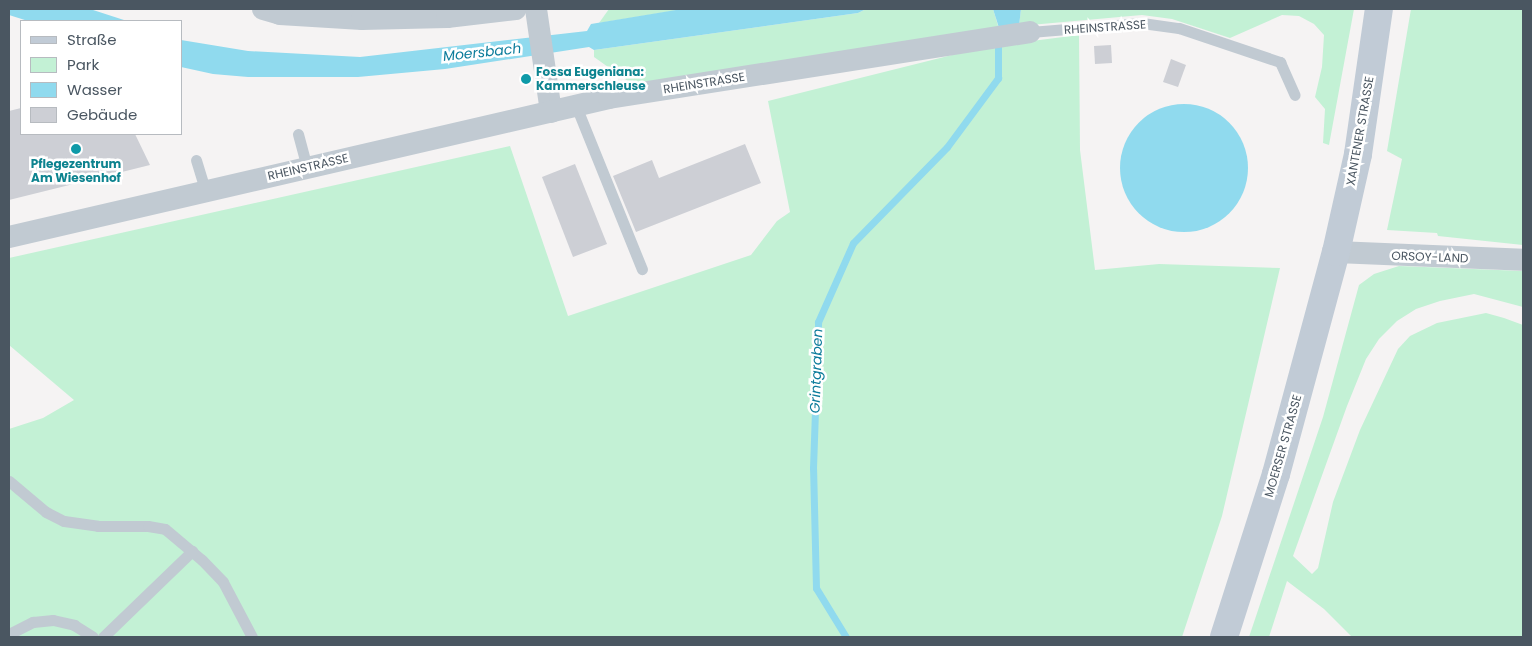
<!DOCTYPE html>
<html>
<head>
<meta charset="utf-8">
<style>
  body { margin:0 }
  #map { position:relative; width:1532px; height:646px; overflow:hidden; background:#f5f3f3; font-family:Poppins,sans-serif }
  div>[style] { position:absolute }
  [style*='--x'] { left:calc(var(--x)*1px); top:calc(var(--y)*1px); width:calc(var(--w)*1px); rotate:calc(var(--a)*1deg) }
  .green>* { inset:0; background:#c3f1d5 }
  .water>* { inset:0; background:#90daee }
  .round { border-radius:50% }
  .stream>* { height:7px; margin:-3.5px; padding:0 3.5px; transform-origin:3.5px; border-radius:3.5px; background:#90daee }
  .building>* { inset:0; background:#cdcfd5 }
  .lane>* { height:11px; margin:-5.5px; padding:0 5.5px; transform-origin:5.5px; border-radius:5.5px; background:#c1cad2 }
  .street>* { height:22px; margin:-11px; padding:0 11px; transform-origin:11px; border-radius:11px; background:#c1cad2 }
  .secondary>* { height:28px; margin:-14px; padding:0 14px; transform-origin:14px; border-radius:14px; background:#c1cbd6 }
  .dots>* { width:14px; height:14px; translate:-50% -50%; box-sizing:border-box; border:2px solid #fff; border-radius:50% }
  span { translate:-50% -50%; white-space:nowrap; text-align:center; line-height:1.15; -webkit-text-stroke:5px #fff; paint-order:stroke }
  .street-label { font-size:12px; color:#4a5661 }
  .culture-label { font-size:12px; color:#0d838f; font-weight:700 }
  .left { translate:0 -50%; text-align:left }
  .water-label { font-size:14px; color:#0c7c9b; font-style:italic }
  .frame { position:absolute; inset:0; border:10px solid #4a5661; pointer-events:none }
  .legend { position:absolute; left:20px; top:20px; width:162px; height:115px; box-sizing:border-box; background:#fff; border:1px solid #b7bbc0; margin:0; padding:6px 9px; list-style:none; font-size:15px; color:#4a5661 }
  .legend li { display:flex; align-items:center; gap:10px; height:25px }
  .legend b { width:25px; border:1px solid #b7bbc0 }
</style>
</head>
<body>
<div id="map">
  <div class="green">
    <i style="clip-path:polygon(609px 9px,685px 9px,599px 23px)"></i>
    <i style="clip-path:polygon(866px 9px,993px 9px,999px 29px,632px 84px,594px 57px,594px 50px,858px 13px)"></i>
    <i style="clip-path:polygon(1021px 9px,1354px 9px,1329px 145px,1323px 143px,1325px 109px,1315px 97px,1322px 67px,1324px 35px,1314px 24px,1299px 16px,1282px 15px,1230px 38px,1172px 19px,1142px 15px,1019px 26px)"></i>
    <i style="clip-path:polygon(1411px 9px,1523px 9px,1523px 245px,1438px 236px,1437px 233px,1387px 230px,1402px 159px,1387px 151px)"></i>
    <i style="clip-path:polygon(1079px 35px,1080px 150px,1095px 270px,1159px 264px,1280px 268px,1222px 516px,1182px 637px,9px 637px,9px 429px,43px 418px,74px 400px,9px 345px,9px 258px,510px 146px,568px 316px,751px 255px,777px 221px,790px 212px,768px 101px,984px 47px)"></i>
    <i style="clip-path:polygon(1399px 266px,1523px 271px,1523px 307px,1474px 294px,1440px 301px,1416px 309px,1397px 321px,1379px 339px,1366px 359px,1347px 406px,1293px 556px,1312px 574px,1318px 568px,1333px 502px,1360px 430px,1398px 349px,1410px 336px,1437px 323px,1486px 313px,1504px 318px,1523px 325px,1523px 637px,1352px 637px,1324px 609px,1287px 581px,1269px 637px,1249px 637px,1323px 417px,1359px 285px,1374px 274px)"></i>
  </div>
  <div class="water">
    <i style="clip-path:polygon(9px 9px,90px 9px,127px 21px,28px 21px,9px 15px)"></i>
    <i style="clip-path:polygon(682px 9px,866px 9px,858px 13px,594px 50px,589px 47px,445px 69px,358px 77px,248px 77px,213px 74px,181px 67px,181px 40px,248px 51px,360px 57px,587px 31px,591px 24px)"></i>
    <i style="clip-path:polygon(993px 9px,1021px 9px,1019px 26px,999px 28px)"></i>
    <i class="round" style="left:1120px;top:104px;width:128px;height:128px"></i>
  </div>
  <div class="stream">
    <i style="--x:846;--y:637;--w:57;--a:-121.5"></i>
    <i style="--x:816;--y:588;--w:120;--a:-91.4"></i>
    <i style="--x:813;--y:468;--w:146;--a:-88"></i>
    <i style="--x:818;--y:322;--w:86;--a:-66.1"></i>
    <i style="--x:853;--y:243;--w:134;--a:-45.6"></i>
    <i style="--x:947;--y:147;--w:86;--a:-53.5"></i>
    <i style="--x:998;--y:78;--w:38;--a:-90"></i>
  </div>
  <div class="building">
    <i style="clip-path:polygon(1111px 45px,1112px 63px,1095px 64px,1094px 46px)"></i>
    <i style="clip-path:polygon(1171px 59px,1186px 65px,1178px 87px,1163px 82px)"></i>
    <i style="clip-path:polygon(21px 108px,21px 134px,135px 134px,150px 165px,9px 200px,9px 111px)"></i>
    <i style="clip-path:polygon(745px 144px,761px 183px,636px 232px,613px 176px,652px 160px,659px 178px)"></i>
    <i style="clip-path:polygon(575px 164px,607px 244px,573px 257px,542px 177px)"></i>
  </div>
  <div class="lane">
    <i style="--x:1030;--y:32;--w:112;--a:-4.6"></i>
    <i style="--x:1142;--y:23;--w:37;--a:8"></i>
    <i style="--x:1179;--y:28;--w:107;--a:18.6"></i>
    <i style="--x:1280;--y:62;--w:36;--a:66"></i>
    <i style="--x:576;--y:106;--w:176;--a:68"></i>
    <i style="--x:298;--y:134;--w:34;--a:75"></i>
    <i style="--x:196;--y:160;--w:34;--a:73"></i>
    <i style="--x:9;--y:481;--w:48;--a:40"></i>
    <i style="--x:46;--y:512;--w:20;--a:27"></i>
    <i style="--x:64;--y:521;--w:34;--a:8"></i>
    <i style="--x:98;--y:526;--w:50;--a:0"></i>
    <i style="--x:148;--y:526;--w:17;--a:10"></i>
    <i style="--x:165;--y:529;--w:48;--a:40"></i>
    <i style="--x:202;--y:560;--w:30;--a:46"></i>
    <i style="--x:223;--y:582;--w:62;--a:62.2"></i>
    <i style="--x:9;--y:634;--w:27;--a:-27"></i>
    <i style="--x:33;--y:622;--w:20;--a:-6"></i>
    <i style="--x:53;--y:620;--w:22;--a:13"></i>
    <i style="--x:74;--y:625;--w:22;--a:32"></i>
    <i style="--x:103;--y:637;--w:124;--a:-44"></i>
  </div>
  <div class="street">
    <i style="--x:263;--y:9;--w:18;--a:16"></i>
    <i style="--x:280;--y:14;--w:82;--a:3.5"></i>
    <i style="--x:362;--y:19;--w:85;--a:-1.3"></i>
    <i style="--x:447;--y:17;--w:69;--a:-6.6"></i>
    <i style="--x:536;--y:9;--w:104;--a:81.7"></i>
    <i style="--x:9;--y:237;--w:616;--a:-13.04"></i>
    <i style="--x:609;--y:98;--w:426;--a:-8.9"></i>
    <i style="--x:1336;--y:252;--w:187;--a:2.4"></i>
  </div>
  <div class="secondary">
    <i style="--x:1224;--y:637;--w:171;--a:-72.3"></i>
    <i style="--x:1276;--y:474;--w:230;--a:-74.9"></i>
    <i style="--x:1336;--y:252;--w:100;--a:-77.3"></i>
    <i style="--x:1358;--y:154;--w:147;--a:-81.8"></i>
  </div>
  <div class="dots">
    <i style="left:526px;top:79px;background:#0f9aa8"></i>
    <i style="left:76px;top:149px;background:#0f9aa8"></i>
  </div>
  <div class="street-label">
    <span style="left:1105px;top:27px;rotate:-4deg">RHEINSTRASSE</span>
    <span style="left:704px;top:83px;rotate:-9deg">RHEINSTRASSE</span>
    <span style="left:1360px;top:131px;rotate:-80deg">XANTENER STRASSE</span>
    <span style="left:308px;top:167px;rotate:-13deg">RHEINSTRASSE</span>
    <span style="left:1430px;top:257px;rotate:2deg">ORSOY-LAND</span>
    <span style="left:1283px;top:446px;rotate:-74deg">MOERSER STRASSE</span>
  </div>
  <div class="culture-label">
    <span class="left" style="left:536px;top:79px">Fossa Eugeniana:<br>Kammerschleuse</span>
    <span style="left:76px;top:171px">Pflegezentrum<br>Am Wiesenhof</span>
  </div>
  <div class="water-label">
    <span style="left:482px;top:52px;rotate:-6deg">Moersbach</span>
    <span style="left:816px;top:371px;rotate:-88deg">Grintgraben</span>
  </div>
  <div class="frame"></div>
  <ul class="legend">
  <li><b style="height:6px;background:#c1cbd6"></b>Straße</li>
  <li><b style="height:14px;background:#c3f1d5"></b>Park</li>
  <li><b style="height:14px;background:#90daee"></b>Wasser</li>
  <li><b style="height:14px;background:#cdcfd5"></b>Gebäude</li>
  </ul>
</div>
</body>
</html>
